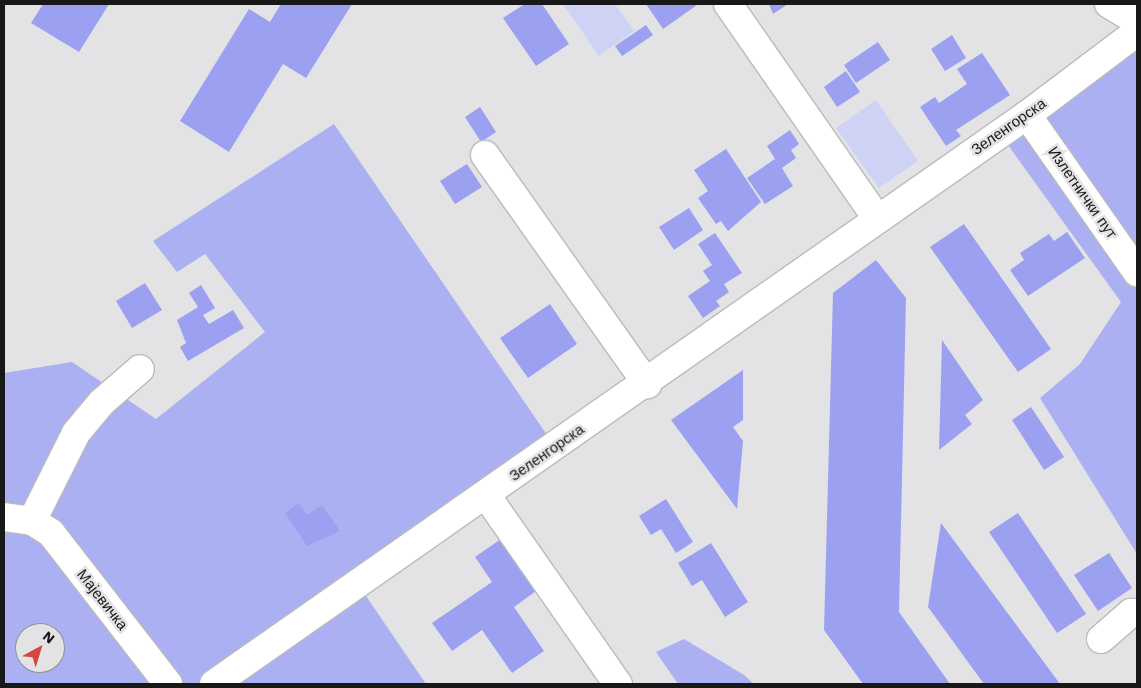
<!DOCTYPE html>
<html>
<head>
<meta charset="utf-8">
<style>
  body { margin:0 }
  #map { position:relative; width:1141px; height:688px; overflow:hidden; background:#e3e3e6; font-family:"Work Sans",sans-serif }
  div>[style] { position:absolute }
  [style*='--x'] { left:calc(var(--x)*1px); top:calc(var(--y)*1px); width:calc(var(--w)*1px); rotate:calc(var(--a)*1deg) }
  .green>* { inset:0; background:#ced2f5 }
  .forest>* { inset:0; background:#aab0f1 }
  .building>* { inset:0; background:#9ba0f1 }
  .roads { filter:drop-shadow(1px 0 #babbbd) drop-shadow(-1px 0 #babbbd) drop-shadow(0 1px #babbbd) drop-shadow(0 -1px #babbbd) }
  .minor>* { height:28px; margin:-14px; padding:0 14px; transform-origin:14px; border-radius:14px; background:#fff }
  span { translate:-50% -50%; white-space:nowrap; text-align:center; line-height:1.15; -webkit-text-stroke:5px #e3e3e6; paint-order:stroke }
  .street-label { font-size:15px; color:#181819 }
  .frame { position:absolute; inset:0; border:5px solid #181819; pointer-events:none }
  .north { position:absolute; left:15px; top:623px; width:50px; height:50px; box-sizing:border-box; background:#e3e3e6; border:1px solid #929294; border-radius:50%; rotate:39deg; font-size:14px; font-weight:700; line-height:20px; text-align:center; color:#181819 }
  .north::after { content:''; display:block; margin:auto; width:18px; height:22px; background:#d5483c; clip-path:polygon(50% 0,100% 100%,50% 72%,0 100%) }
</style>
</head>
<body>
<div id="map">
  <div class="green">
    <i style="clip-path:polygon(563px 4px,615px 4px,634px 31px,599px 56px)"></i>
    <i style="clip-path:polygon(876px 100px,918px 161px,879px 188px,836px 128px)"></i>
  </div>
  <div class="forest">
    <i style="clip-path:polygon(1137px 32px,1137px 554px,1040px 398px,1080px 364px,1121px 302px,1000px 134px)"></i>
    <i style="clip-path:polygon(evenodd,334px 124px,547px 435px,353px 577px,426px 684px,4px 684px,4px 373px,72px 362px,156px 419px,265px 332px,205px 254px,177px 272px,153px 241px,334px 124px,25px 633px,55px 633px,55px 663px,25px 663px,25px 633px)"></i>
    <i style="clip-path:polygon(684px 639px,744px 675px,754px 684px,678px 684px,656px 652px)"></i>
  </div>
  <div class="building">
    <i style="clip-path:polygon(43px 4px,109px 4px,79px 52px,31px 23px)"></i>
    <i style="clip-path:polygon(281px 4px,352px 4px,306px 78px,283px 64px,229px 152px,180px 121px,249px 9px,270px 22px)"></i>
    <i style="clip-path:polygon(525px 4px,542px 4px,569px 44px,536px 66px,503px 18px)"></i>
    <i style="clip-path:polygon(646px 4px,696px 4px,697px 5px,663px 29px)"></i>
    <i style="clip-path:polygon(769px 4px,788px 4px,773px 14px)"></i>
    <i style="clip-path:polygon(646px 25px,653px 35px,622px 56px,615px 46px)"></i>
    <i style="clip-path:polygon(952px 35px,966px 58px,945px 71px,931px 49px)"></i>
    <i style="clip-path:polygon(878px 42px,890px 60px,856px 83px,844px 65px)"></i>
    <i style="clip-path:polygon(982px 53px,1010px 95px,956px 130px,961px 136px,946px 146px,920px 107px,935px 97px,939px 103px,967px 84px,957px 69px)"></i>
    <i style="clip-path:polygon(846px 71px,860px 92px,837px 107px,824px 87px)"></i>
    <i style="clip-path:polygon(480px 107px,496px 132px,481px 142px,465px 117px)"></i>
    <i style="clip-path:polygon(790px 130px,799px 144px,791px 150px,796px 158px,782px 168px,793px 186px,765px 204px,747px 178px,775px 159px,767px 146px)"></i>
    <i style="clip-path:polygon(726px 149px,761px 202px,728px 231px,721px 221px,716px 224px,698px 198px,708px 191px,694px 170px)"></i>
    <i style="clip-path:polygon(467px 164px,482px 187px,455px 204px,440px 181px)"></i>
    <i style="clip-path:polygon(689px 208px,703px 230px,674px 250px,659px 227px)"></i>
    <i style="clip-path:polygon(964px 224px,1051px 349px,1018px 372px,930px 247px)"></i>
    <i style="clip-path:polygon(1067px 232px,1085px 258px,1028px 296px,1010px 270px,1024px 260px,1020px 253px,1049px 234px,1054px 241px)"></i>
    <i style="clip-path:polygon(715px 233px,742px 273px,724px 284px,729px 292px,716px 301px,720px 306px,703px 318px,688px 296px,710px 281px,703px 271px,712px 265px,698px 244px)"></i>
    <i style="clip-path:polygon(876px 260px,906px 298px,899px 612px,950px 684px,863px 684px,824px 630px,833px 293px)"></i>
    <i style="clip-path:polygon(145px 283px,162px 310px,132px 328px,116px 301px)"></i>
    <i style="clip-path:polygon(201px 285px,215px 308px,203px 315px,209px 324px,233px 310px,244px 328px,188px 361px,180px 347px,186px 343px,177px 320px,198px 307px,189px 293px)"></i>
    <i style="clip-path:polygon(550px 304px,577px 344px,528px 378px,500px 338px)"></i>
    <i style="clip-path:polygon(942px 340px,983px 400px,965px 415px,972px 424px,939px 450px)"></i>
    <i style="clip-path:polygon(743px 370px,743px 420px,733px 427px,743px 441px,737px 509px,671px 420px)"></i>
    <i style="clip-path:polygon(1031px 407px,1064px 457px,1044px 470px,1012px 420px)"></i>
    <i style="clip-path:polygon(666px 499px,693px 542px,676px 553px,661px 529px,651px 535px,639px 516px)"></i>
    <i style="clip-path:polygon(299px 503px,307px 515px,322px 505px,340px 531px,307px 546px,285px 513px)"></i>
    <i style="clip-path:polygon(1018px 513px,1086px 614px,1057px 633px,989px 532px)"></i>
    <i style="clip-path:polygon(941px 523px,1060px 684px,984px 684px,928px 607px)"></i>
    <i style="clip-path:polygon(501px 539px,536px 591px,514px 607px,544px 651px,512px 673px,482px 630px,452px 651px,432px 623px,492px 582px,475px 557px)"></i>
    <i style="clip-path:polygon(711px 543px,748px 602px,725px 617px,702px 580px,692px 586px,678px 563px)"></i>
    <i style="clip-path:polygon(1109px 553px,1132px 588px,1098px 611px,1074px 575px)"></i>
  </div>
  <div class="roads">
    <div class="minor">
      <i style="--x:728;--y:4;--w:261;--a:55.2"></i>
      <i style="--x:1109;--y:4;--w:33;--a:31"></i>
      <i style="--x:1027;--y:115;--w:192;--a:55"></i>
      <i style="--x:485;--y:155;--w:281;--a:54.7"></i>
      <i style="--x:486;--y:495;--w:231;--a:55.1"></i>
      <i style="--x:4;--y:517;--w:28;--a:8"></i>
      <i style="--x:32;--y:521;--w:22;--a:32"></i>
      <i style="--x:51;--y:533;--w:191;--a:52.2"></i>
      <i style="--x:32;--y:521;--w:98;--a:-63.4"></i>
      <i style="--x:76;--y:433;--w:40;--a:-50"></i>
      <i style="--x:102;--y:402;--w:50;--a:-41"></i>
      <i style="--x:1101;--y:639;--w:40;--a:-41"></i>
      <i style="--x:1131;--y:613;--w:6;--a:0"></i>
      <i style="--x:214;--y:684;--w:992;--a:-34.99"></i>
      <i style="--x:1027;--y:115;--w:138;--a:-37"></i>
    </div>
  </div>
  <div class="street-label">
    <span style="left:1009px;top:127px;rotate:-35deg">Зеленгорска</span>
    <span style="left:1082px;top:193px;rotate:55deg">Излетнички пут</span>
    <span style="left:547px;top:453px;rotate:-35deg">Зеленгорска</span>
    <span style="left:102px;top:600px;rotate:52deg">Мајевичка</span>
  </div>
  <div class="frame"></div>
  <div class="north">N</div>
</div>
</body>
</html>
